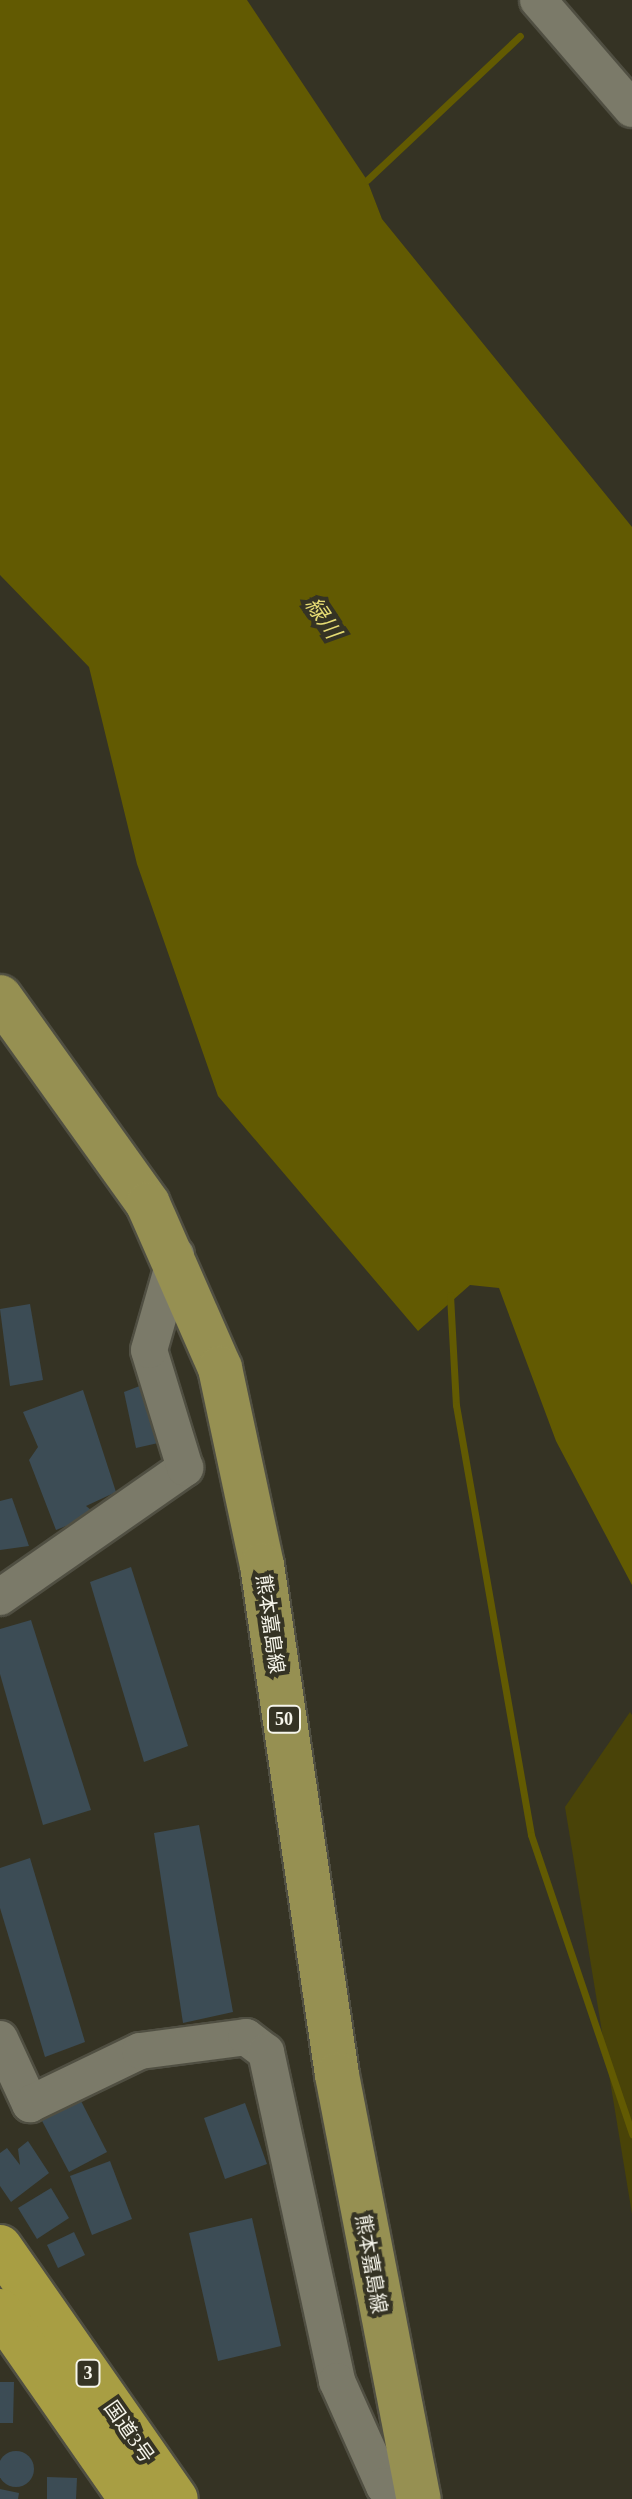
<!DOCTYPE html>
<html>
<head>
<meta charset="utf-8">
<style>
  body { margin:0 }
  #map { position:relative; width:632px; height:2499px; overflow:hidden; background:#353324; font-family:"Times New Roman","Noto Sans JP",serif }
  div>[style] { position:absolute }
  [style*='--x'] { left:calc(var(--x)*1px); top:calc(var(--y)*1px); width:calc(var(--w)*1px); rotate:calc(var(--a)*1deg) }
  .green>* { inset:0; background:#494308 }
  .water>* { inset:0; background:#625a02 }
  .stream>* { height:7px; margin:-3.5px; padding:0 3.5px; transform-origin:3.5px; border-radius:3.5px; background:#625a02 }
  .building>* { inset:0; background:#3c4c55 }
  .round { border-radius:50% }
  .roads { filter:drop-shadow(2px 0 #504f42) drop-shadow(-2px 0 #504f42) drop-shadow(0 2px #504f42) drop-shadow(0 -2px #504f42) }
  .minor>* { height:36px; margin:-18px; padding:0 18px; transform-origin:18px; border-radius:18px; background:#7b7a69 }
  .major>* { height:44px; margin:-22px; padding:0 22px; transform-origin:22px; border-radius:22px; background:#969052 }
  .highway>* { height:44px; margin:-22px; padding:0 22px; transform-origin:22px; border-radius:22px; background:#a89e43 }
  span { translate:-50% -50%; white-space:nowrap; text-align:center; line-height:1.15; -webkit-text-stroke:8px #353324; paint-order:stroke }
  .shield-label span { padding:2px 6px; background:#353324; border:2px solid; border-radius:6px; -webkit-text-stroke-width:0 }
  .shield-label { font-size:18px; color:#f6f5eb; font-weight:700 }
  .street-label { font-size:20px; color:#f6f5eb }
  .water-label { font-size:22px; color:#e6dc74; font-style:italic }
</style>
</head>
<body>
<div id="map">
  <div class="green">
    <i style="clip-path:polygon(630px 1712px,632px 1715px,632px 2214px,565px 1807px)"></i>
  </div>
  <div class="water">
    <i style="clip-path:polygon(0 0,247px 0,367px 180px,382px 219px,632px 527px,632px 1585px,556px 1441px,499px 1288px,470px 1285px,418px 1331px,218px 1096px,137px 864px,89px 667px,0 575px)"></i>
  </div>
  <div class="stream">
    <i style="--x:367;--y:180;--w:210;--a:-43.3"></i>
    <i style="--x:450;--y:1295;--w:110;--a:86.9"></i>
    <i style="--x:456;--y:1405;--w:436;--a:80.1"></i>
    <i style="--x:531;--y:1835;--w:316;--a:71.3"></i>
  </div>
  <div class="building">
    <i style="clip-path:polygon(30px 1304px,43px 1380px,10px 1386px,0 1309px)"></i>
    <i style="clip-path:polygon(158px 1379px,176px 1439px,136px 1448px,124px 1392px)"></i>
    <i style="clip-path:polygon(83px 1390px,116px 1492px,86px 1506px,96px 1514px,56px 1530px,29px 1460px,38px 1447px,23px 1412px)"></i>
    <i style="clip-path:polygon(12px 1498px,29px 1546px,0 1550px,0 1501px)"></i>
    <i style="clip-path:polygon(131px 1567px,188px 1746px,144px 1762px,90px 1582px)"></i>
    <i style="clip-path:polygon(31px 1620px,91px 1810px,43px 1825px,0 1674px,0 1629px)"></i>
    <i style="clip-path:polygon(199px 1825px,233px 2012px,183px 2023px,154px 1833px)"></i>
    <i style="clip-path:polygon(30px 1858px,85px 2042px,45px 2057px,0 1908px,0 1868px)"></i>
    <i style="clip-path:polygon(80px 2099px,107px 2152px,69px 2172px,41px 2119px)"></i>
    <i style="clip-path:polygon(245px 2103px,267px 2164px,225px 2179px,204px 2118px)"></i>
    <i style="clip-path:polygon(28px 2141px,49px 2173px,11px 2202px,0 2186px,0 2153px,7px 2148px,20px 2165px,18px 2149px)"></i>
    <i style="clip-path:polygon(110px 2161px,132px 2219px,92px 2235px,70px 2176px)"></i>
    <i style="clip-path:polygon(51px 2188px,69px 2218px,37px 2239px,18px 2208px)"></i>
    <i style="clip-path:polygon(252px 2218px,281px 2346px,218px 2361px,189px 2233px)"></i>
    <i style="clip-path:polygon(74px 2232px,85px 2255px,58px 2268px,47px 2245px)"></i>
    <i style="clip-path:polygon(0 2382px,14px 2382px,13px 2423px,0 2423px)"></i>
    <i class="round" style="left:-2px;top:2451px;width:36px;height:36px"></i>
    <i style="clip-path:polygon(47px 2477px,77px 2478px,76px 2499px,47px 2499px)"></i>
    <i style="clip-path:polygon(0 2489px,19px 2493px,18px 2499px,0 2499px)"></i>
  </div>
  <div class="roads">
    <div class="minor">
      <i style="--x:538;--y:0;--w:144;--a:49.2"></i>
      <i style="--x:0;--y:1597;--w:226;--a:-34.9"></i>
      <i style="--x:185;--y:1468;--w:123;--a:-107"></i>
      <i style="--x:149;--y:1350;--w:99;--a:-74.1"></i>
      <i style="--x:0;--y:2039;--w:72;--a:65.2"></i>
      <i style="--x:30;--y:2104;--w:122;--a:-25.7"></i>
      <i style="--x:140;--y:2051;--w:107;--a:-7.5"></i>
      <i style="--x:246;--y:2037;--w:25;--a:37"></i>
      <i style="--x:266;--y:2052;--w:337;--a:77.8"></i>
      <i style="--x:337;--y:2381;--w:115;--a:65.9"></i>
      <i style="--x:384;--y:2486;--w:32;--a:24"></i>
    </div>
    <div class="major">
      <i style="--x:0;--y:997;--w:254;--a:54.4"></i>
      <i style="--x:148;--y:1204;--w:179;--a:66.3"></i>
      <i style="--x:220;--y:1368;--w:201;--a:78"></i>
      <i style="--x:262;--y:1565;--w:515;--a:81.63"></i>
      <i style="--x:337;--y:2075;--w:432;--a:79.1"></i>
    </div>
    <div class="highway">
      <i style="--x:0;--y:2247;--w:307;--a:55.1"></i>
      <i style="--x:0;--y:2311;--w:229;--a:55.1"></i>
    </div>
  </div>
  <div class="shield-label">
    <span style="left:284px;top:1719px">50</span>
    <span style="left:88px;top:2373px">3</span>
  </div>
  <div class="street-label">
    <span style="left:270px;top:1624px;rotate:82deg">熊本嘉島線</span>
    <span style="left:371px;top:2264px;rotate:80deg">熊本嘉島線</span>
    <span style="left:129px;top:2432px;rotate:55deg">国道3号</span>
  </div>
  <div class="water-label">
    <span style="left:323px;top:618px;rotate:56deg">緑川</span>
  </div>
</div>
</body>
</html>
